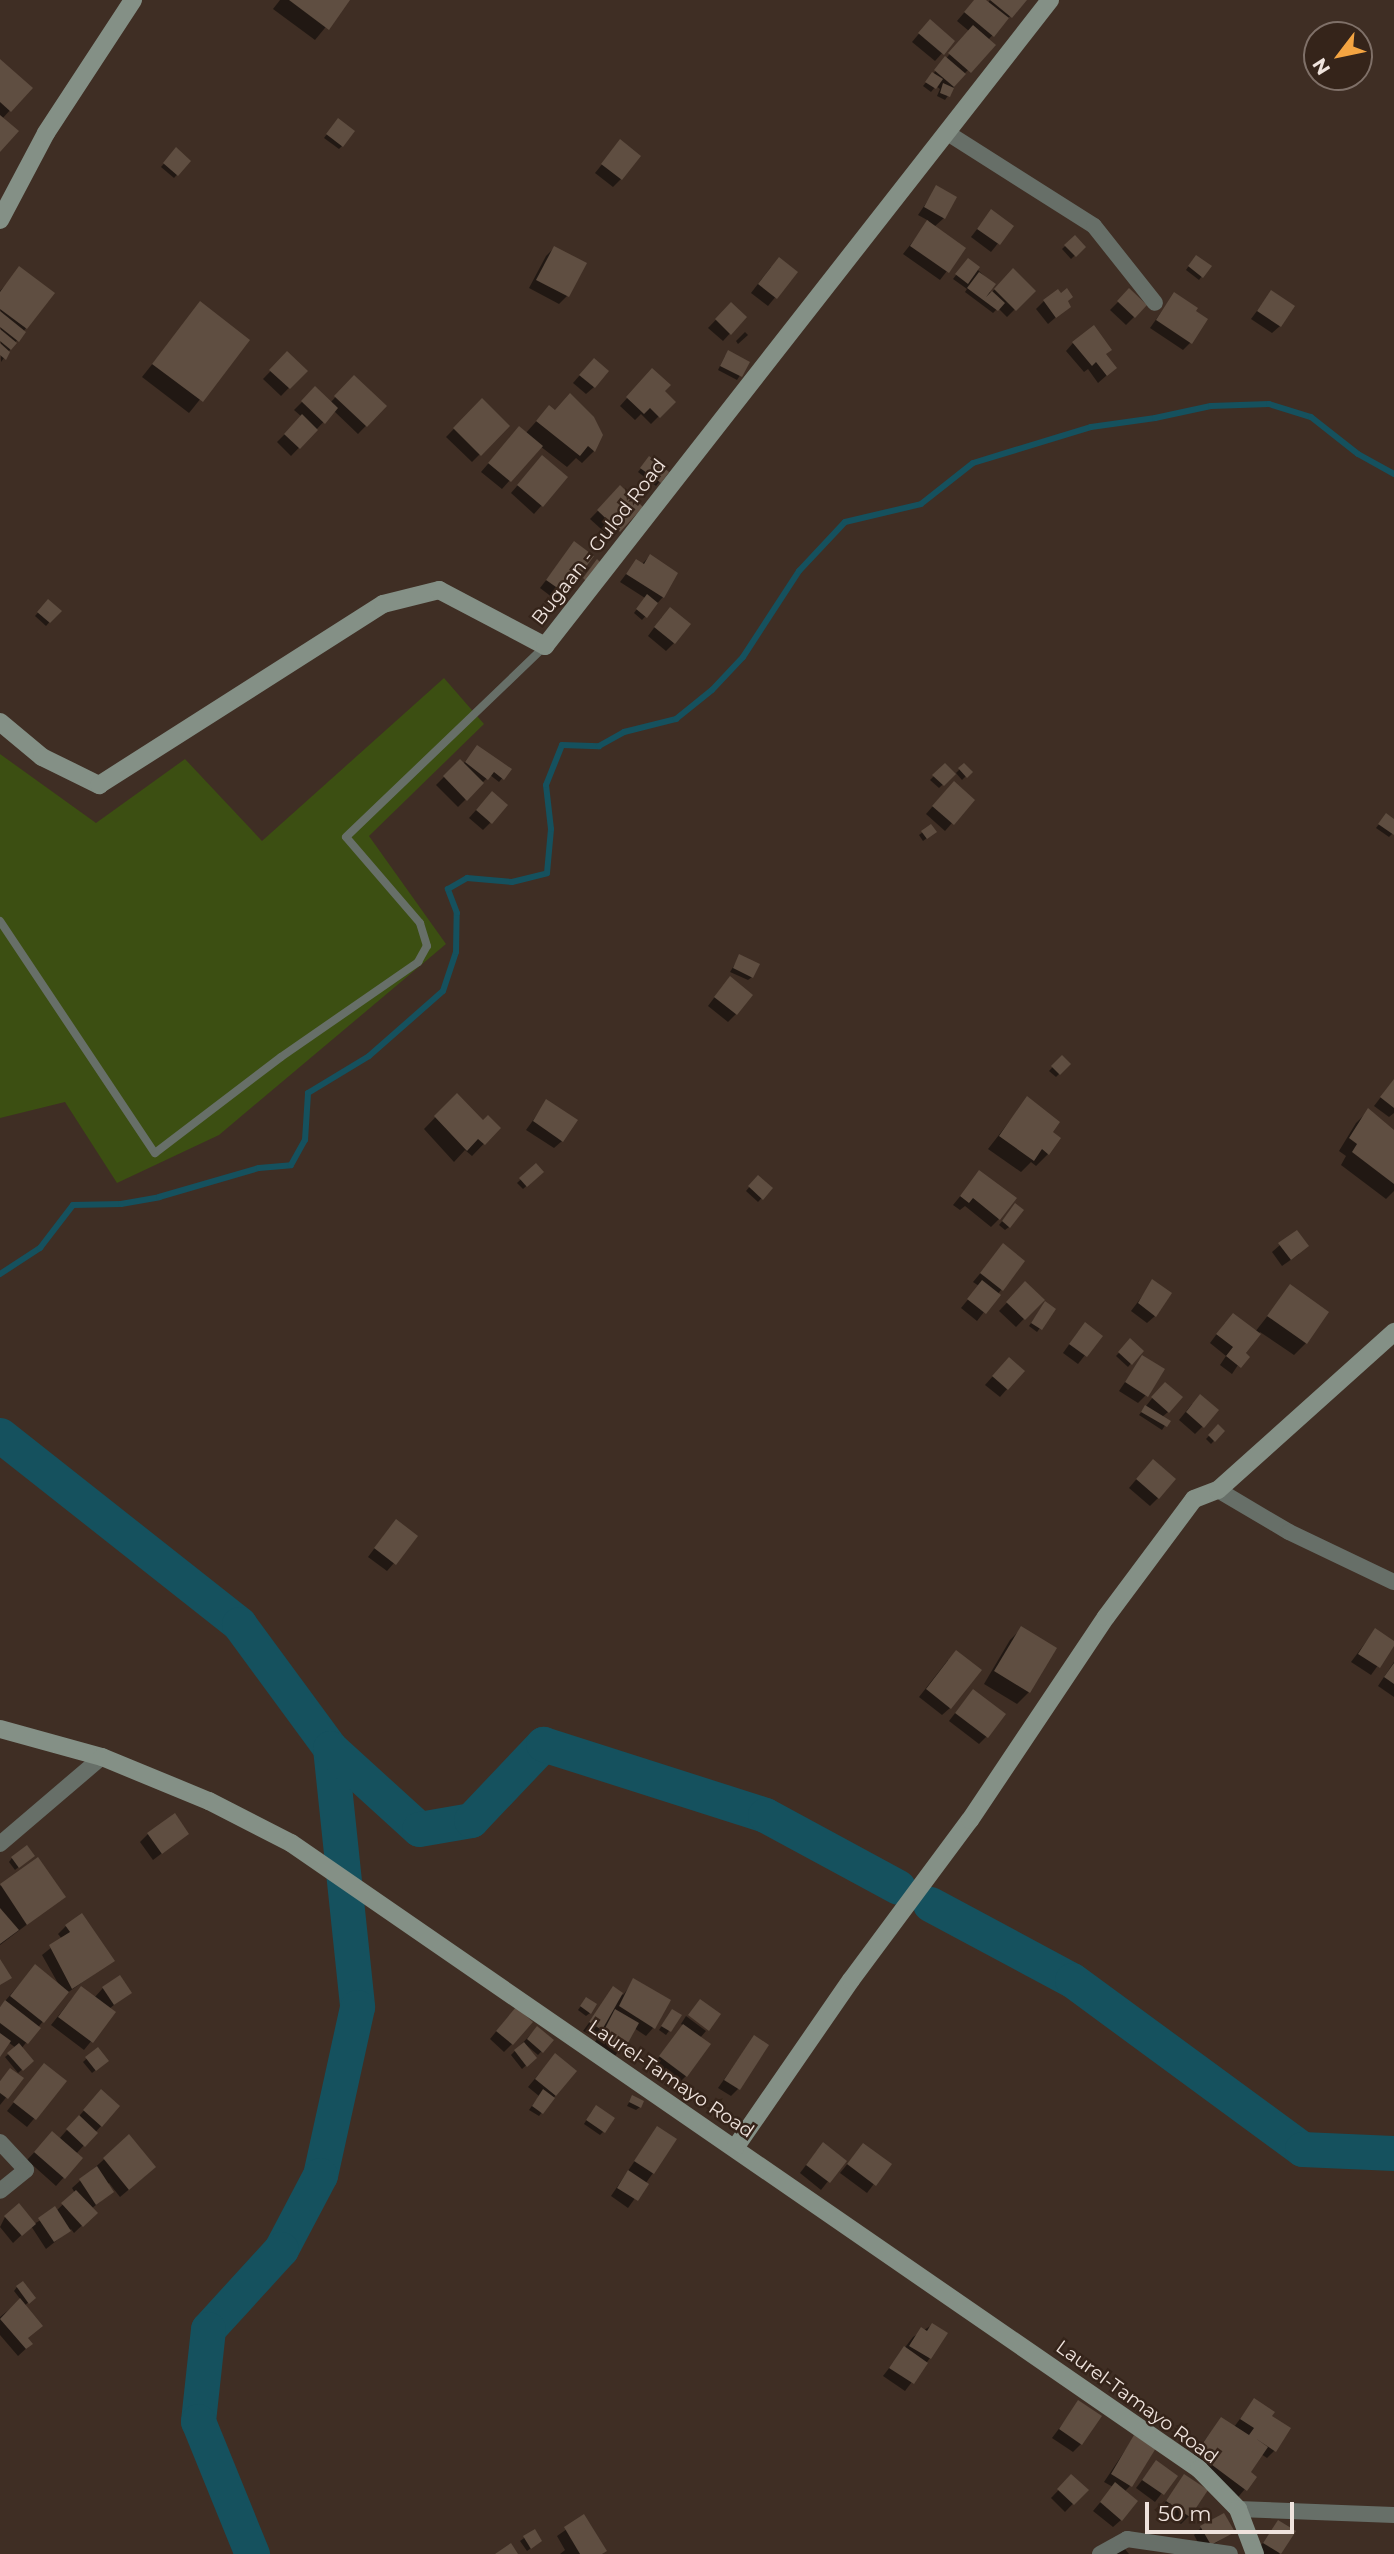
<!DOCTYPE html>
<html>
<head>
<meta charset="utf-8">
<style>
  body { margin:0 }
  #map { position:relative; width:1394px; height:2554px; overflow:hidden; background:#3f2e24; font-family:Montserrat,sans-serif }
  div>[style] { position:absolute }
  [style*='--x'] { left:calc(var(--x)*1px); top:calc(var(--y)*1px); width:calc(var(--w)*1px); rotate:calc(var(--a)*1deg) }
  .green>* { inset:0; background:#3c4f12 }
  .shadow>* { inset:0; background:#0007 }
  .stream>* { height:6px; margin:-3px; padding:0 3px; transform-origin:3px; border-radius:3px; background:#15515e }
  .river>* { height:35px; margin:-17.5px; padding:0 17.5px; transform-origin:17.5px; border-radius:17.5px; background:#15515e }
  .building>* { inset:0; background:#5f4e41 }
  .lane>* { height:8px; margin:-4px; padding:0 4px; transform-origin:4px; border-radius:4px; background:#676f68 }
  .street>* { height:16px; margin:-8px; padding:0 8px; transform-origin:8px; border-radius:8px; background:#676f68 }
  .secondary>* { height:18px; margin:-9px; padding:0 9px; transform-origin:9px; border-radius:9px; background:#849086 }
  span { translate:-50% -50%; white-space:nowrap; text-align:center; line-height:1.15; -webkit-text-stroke:5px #35241a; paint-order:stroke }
  .street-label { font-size:19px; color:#efe3dd }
  .north { position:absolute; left:1303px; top:21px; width:70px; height:70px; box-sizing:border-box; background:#35241a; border:2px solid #7f7068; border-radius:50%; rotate:238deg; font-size:19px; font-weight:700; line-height:28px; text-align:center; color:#efe3dd }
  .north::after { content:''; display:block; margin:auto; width:24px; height:32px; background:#f3a442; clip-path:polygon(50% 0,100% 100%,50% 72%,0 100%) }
  .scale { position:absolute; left:1145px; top:2502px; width:149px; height:32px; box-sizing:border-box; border:4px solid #efe3dd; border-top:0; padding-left:9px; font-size:21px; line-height:24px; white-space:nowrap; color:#efe3dd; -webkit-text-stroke:5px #35241a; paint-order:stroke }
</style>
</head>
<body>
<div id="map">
  <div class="green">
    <i style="clip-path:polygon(444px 678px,484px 724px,369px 836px,446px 944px,219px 1135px,117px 1183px,65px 1102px,0 1118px,0 754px,96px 823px,185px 759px,262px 841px)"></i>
  </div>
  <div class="shadow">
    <i style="clip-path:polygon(280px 0,348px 0,315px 40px,273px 9px)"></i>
    <i style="clip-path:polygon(975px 0,987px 4px,990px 0,1025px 0,988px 40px,993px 45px,960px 78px,945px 100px,937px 96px,940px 89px,936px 86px,931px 92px,923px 86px,969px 31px,957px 21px)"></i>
    <i style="clip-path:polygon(922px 30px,953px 41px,935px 61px,912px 42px)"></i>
    <i style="clip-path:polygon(0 61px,30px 88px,2px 119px,0 150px)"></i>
    <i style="clip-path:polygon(335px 124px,342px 146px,339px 149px,324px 138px)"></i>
    <i style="clip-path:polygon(620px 142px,621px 179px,613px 187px,595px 173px)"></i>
    <i style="clip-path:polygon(176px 150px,189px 161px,174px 178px,161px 167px)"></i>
    <i style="clip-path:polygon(937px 187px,944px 218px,934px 227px,964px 249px,940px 280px,903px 254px,929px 221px,918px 215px)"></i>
    <i style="clip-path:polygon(991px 211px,1012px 226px,991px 252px,971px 237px)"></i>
    <i style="clip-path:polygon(1075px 237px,1084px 247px,1071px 259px,1062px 249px)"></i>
    <i style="clip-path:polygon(554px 248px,567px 296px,559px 304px,529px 288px,546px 256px)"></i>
    <i style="clip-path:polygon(968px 260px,993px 285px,989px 291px,991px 293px,1013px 271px,1033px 291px,1007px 317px,998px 308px,993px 313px,965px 292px,967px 289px,953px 279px)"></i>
    <i style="clip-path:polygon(1193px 260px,1202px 276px,1199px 280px,1186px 270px)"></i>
    <i style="clip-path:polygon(771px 267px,795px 273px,768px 306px,751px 293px)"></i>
    <i style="clip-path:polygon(20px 269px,26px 328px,1px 362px,0 291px)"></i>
    <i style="clip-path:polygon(1129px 291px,1145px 306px,1126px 325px,1110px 310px)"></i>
    <i style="clip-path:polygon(1271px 292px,1280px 326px,1272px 333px,1251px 319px)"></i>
    <i style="clip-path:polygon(1174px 294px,1194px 312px,1190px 343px,1183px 350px,1150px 328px)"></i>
    <i style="clip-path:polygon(1044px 301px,1066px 302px,1069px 306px,1048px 324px,1036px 309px)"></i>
    <i style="clip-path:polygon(200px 304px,248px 340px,189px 413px,142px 377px)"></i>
    <i style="clip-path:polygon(731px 304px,745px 317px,723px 341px,708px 328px)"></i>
    <i style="clip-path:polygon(745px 332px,748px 335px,738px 344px,736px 341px)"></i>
    <i style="clip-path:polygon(1073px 343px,1104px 355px,1115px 368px,1098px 383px,1088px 369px,1084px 372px,1066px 351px)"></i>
    <i style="clip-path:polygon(287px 354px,305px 371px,281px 396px,263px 379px)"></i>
    <i style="clip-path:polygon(725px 356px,748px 363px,737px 380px,718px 370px)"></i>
    <i style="clip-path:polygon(586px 368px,594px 387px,586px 394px,573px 383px)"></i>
    <i style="clip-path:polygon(354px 377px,385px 406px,358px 434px,334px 411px,291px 456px,277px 442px,302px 417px,294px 410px,315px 389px,330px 403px)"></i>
    <i style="clip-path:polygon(645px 378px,673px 402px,651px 424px,641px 414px,635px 420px,620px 406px)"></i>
    <i style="clip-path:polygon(482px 400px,508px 426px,472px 462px,446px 437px)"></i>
    <i style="clip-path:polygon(549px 407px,601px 435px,594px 451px,582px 463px,576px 458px,567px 467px,540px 446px,502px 489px,481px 472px,512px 436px,525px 434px)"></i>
    <i style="clip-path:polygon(646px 462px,667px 473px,656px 486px,638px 472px)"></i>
    <i style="clip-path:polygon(535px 465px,566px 478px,534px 514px,511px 493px)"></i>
    <i style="clip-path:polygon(620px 488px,641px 507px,611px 538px,590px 519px)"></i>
    <i style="clip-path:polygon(574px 544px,565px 593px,557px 601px,540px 588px)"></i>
    <i style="clip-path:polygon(650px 556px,663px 597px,642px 620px,634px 613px,645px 598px,620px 582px,636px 561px,642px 564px)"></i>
    <i style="clip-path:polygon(48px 601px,59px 611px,46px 626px,35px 616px)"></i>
    <i style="clip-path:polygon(662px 617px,674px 643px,666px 651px,648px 636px)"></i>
    <i style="clip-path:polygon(477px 748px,510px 769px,499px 782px,490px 775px,458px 807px,436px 785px,460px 761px,463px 764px)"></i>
    <i style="clip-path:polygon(945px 765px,954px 774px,939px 788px,930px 780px)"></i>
    <i style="clip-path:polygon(964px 765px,970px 772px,962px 780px,956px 773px)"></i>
    <i style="clip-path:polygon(946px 791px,952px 823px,945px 831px,926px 814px)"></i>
    <i style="clip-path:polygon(484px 801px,490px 823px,483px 830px,469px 818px)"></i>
    <i style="clip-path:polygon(1383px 819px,1394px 821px,1394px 832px,1389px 837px,1376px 828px)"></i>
    <i style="clip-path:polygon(923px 832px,931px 835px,923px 841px,919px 835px)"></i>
    <i style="clip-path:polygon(740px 956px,752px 977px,748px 980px,730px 972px)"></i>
    <i style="clip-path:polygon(723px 986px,736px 1014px,728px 1022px,708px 1006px)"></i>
    <i style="clip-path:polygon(1062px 1057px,1069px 1064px,1056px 1077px,1049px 1071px)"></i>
    <i style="clip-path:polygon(1394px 1080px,1394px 1113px,1389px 1117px,1374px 1106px)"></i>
    <i style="clip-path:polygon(457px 1095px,483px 1122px,499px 1128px,472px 1156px,465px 1150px,454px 1162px,424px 1129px)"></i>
    <i style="clip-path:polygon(1027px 1099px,1048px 1154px,1036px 1166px,1031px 1162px,1021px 1172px,988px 1149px)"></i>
    <i style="clip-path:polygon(547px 1101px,562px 1141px,554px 1148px,526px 1130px)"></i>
    <i style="clip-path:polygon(1368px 1111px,1394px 1132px,1394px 1191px,1386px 1199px,1341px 1165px,1346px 1156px,1339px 1151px,1356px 1123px)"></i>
    <i style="clip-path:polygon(536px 1165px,542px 1172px,523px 1189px,517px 1183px)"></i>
    <i style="clip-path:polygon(980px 1172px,999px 1219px,991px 1227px,965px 1206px,960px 1210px,953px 1205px)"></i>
    <i style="clip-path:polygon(758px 1177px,771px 1188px,758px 1202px,746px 1191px)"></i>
    <i style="clip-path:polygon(1012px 1209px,1009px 1227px,1005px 1230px,999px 1225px)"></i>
    <i style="clip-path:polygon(1280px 1245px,1299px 1254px,1282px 1266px,1272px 1252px)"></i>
    <i style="clip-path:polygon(1003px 1246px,1001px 1290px,977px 1321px,961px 1308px,979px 1286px,973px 1282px)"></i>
    <i style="clip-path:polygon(1153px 1282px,1155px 1316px,1147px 1323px,1131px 1311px)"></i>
    <i style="clip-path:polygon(1025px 1284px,1042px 1300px,1016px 1327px,999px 1311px)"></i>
    <i style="clip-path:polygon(1290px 1287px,1327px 1313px,1306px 1343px,1294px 1355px,1260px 1332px,1232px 1374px,1220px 1365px,1226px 1356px,1210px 1343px,1225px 1323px,1255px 1332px)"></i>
    <i style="clip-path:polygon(1042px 1307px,1040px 1328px,1037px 1332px,1029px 1326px)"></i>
    <i style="clip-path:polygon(1078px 1332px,1100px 1336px,1078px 1364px,1063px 1353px)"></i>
    <i style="clip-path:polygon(1130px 1341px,1141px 1351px,1128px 1367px,1116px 1356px)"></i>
    <i style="clip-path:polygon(1142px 1357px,1146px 1395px,1138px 1403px,1119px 1391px)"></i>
    <i style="clip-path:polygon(1001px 1367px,1007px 1389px,1000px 1397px,985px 1385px)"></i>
    <i style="clip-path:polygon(1157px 1392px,1168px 1412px,1162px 1417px,1168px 1421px,1162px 1430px,1139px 1415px)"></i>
    <i style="clip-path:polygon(1192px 1404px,1203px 1426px,1195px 1434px,1179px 1420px)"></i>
    <i style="clip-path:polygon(1218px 1426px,1223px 1431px,1211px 1444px,1206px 1439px)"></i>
    <i style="clip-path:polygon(1145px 1469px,1158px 1498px,1150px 1506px,1129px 1488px)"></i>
    <i style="clip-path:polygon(389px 1529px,394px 1563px,387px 1571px,368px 1557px)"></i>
    <i style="clip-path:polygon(1022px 1628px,1029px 1692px,1017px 1704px,984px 1684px,1010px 1640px)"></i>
    <i style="clip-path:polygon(1375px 1630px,1394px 1643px,1371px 1675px,1351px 1662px)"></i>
    <i style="clip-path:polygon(948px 1660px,950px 1708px,942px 1715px,919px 1697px)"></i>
    <i style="clip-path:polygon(1394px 1662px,1394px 1697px,1378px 1686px)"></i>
    <i style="clip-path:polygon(966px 1699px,987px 1736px,979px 1744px,949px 1721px)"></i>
    <i style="clip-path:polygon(148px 1834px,187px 1834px,153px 1860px,140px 1842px)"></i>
    <i style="clip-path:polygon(12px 1858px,29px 1859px,15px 1870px,9px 1862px)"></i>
    <i style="clip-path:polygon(37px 1860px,63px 1897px,0 1945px,0 1886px)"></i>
    <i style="clip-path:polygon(66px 1926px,112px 1961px,63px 1996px,21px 2049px,32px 2061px,18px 2073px,5px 2057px,16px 2048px,8px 2042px,0 2054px,0 2007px,35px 1966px,59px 1985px,42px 1955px,62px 1939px,58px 1934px)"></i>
    <i style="clip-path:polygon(634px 1981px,653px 2028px,646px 2036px,634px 2028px,615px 2056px,594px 2044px,603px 2027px,593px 2036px,583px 2031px,614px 1988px,623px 1995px)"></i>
    <i style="clip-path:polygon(103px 1988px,130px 1992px,109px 2009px,114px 2013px,84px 2050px,51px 2025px,74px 1996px,94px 1998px)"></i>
    <i style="clip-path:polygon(583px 2003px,590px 2013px,586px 2016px,578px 2010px)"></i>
    <i style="clip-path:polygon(669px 2015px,680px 2016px,666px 2035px,659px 2030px)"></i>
    <i style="clip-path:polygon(686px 2016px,706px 2031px,700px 2038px,686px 2076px,678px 2084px,653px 2065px,684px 2026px,681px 2024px)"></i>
    <i style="clip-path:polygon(508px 2017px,512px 2044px,504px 2052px,490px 2039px)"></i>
    <i style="clip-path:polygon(534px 2031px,552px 2040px,538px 2055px,525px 2044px,534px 2058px,522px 2069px,511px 2055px)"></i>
    <i style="clip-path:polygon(754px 2037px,738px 2089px,731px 2096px,718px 2088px)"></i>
    <i style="clip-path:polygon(97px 2049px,103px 2064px,92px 2073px,83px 2062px)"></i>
    <i style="clip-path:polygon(548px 2063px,575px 2071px,539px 2116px,529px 2110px,539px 2096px,528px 2087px)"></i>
    <i style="clip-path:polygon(10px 2070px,22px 2078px,0 2105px,0 2081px)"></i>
    <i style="clip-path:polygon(37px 2073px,65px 2082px,27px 2127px,7px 2111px)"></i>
    <i style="clip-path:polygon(632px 2097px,640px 2107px,636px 2110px,627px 2106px)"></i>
    <i style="clip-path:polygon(94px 2099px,101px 2126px,76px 2154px,81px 2158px,56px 2186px,27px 2160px,45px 2141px,59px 2139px)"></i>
    <i style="clip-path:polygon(592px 2111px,603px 2132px,600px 2135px,584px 2124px)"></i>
    <i style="clip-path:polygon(657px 2128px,653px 2173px,628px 2208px,611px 2196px)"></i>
    <i style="clip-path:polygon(129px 2137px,146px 2175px,120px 2197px,109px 2183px,107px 2185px,112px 2192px,91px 2209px,95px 2213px,74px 2233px,71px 2229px,46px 2249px,31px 2226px,13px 2243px,0 2227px,5px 2217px,34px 2224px,56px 2211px,75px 2193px,72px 2188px)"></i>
    <i style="clip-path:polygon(863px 2145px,889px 2164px,867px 2193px,840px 2173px)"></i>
    <i style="clip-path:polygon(816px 2152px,844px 2161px,821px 2190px,800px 2173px)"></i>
    <i style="clip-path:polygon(17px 2287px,30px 2301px,24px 2306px,26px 2339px,31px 2344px,18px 2356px,0 2335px,0 2317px,21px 2300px,14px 2291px)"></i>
    <i style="clip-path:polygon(932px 2325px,930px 2358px,905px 2391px,883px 2376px,913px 2337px)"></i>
    <i style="clip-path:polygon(1254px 2400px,1269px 2417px,1275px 2450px,1267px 2458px,1261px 2454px,1249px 2473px,1255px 2477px,1234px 2502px,1185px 2466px,1221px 2419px,1234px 2427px)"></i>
    <i style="clip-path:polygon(1079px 2402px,1081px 2444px,1073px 2452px,1052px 2438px)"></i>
    <i style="clip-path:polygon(1134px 2437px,1130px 2486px,1124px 2492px,1121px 2520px,1113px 2527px,1093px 2511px,1113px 2487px,1104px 2482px)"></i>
    <i style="clip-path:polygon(1156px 2462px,1175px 2476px,1155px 2502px,1136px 2488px)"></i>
    <i style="clip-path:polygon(1072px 2476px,1086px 2490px,1065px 2512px,1051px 2498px)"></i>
    <i style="clip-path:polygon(1185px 2476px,1189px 2516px,1181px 2524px,1160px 2509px)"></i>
    <i style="clip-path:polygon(584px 2517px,601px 2554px,560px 2554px,565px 2550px,557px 2536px)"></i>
    <i style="clip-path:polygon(1278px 2522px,1294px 2532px,1279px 2554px,1261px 2554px,1257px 2551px)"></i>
    <i style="clip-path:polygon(1201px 2528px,1233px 2531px,1203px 2552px,1194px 2535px)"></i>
    <i style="clip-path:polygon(534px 2531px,537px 2544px,527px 2551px,520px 2541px)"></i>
    <i style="clip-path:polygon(1124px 2548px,1129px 2554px,1117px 2554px,1118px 2552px)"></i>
  </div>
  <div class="stream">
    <i style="--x:0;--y:1274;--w:48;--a:-33"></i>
    <i style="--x:40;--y:1248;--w:54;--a:-52.5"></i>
    <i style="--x:73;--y:1205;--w:48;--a:-1.2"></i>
    <i style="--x:121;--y:1204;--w:39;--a:-10"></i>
    <i style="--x:159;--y:1197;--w:104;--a:-16.2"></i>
    <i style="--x:259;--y:1168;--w:32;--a:-5"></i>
    <i style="--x:291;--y:1165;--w:29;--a:-61"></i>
    <i style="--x:305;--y:1140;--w:47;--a:-86.3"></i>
    <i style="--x:308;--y:1093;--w:71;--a:-31.2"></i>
    <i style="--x:369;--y:1056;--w:98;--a:-41.3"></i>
    <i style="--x:443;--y:991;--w:41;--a:-71.6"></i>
    <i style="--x:456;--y:952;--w:39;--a:-89"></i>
    <i style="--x:457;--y:913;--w:26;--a:-111"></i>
    <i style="--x:448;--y:889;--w:22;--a:-30"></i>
    <i style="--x:467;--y:878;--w:45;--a:5.1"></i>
    <i style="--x:512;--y:882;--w:36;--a:-14"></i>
    <i style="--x:547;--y:873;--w:44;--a:-84.8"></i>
    <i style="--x:551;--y:829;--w:44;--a:-96.5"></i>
    <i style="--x:546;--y:785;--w:43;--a:-68.2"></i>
    <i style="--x:562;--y:745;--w:37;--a:2"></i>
    <i style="--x:599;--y:746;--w:29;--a:-29"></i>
    <i style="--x:624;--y:732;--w:54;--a:-14"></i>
    <i style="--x:676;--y:719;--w:46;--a:-38.9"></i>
    <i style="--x:712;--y:690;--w:45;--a:-46.8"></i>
    <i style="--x:743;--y:657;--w:103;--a:-56.9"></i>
    <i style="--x:799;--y:571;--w:67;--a:-46.8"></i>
    <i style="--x:845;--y:522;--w:78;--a:-13.3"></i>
    <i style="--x:921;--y:504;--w:66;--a:-38.3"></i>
    <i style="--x:973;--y:463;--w:123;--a:-17"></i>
    <i style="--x:1091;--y:427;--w:65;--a:-8"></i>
    <i style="--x:1155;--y:418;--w:57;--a:-12.1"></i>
    <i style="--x:1211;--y:406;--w:58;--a:-2"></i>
    <i style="--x:1269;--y:404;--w:44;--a:17.2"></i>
    <i style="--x:1311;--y:417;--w:60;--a:38.2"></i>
    <i style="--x:1358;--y:454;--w:41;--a:29.1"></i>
  </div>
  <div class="river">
    <i style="--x:0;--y:1435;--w:305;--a:38.3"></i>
    <i style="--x:239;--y:1624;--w:154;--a:53.7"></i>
    <i style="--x:330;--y:1748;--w:260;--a:84"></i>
    <i style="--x:357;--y:2007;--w:172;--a:102.4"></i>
    <i style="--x:320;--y:2175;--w:84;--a:117.8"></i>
    <i style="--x:281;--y:2249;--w:108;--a:132.4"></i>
    <i style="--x:208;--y:2329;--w:93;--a:96.2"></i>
    <i style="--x:198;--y:2421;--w:144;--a:67.9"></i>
    <i style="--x:330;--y:1748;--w:120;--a:42.3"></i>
    <i style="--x:419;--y:1829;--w:53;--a:-9.8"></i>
    <i style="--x:471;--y:1820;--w:105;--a:-46.5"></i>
    <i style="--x:543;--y:1744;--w:233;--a:17.7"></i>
    <i style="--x:765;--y:1815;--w:151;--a:28.4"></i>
    <i style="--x:930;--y:1904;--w:161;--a:28.2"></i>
    <i style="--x:1072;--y:1980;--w:285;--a:36.3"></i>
    <i style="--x:1302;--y:2149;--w:92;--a:2.5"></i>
  </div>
  <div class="building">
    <i style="clip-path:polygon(289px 0,350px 0,329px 30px)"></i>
    <i style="clip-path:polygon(974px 0,986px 0,1009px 18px,994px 37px,964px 12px)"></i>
    <i style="clip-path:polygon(990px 0,1027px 0,1012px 18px)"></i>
    <i style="clip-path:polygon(930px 19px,955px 41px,944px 55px,918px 33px)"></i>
    <i style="clip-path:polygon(973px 25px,996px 45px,971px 73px,948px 53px)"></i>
    <i style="clip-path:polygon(945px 56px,966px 74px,954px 87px,934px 70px)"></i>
    <i style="clip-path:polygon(0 59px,33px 88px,11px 112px,0 102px)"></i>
    <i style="clip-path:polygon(932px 72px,943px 79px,936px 89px,925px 82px)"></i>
    <i style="clip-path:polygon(943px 83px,954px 88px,950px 97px,940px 93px)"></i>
    <i style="clip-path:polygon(0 115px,19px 131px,0 152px)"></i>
    <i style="clip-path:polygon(338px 118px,355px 131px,343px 147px,326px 134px)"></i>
    <i style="clip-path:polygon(620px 139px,641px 156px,622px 180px,601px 164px)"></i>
    <i style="clip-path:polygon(176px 147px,191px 161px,178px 176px,163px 163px)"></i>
    <i style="clip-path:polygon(936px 185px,957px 197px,945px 219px,924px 207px)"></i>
    <i style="clip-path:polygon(991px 209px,1014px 226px,1000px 245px,977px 229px)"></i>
    <i style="clip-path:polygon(927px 220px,966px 248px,949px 273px,910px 246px)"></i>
    <i style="clip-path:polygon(1075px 235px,1086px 247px,1076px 257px,1064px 245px)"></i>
    <i style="clip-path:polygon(554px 246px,587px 263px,569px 297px,536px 280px)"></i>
    <i style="clip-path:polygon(1196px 255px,1212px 266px,1203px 278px,1188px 266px)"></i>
    <i style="clip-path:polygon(779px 257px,798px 272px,777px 299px,758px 284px)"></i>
    <i style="clip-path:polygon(968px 258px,980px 267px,968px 284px,955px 274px)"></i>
    <i style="clip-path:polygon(19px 266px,55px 293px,27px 329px,0 309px,0 292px)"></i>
    <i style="clip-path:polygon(1013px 268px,1036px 291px,1016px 311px,994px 289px)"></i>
    <i style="clip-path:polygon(979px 272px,996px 284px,986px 297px,992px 291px,1005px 303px,998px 311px,967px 288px)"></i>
    <i style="clip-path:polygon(1067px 288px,1073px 297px,1068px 301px,1071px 307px,1056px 318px,1043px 300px,1058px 289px,1061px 293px)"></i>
    <i style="clip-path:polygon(1129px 288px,1147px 305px,1135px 318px,1117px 301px)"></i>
    <i style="clip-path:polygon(1271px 290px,1295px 306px,1281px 327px,1257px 311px)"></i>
    <i style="clip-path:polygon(1174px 292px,1198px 308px,1196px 311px,1208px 319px,1192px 344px,1156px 320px)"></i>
    <i style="clip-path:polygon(200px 301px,250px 340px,203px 402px,152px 364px)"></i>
    <i style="clip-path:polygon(731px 302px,747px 317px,731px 335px,715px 319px)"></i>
    <i style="clip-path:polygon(0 311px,26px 332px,19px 342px,0 327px)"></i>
    <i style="clip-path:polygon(1094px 325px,1112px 350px,1106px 354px,1117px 368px,1107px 376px,1096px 362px,1092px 366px,1072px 342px)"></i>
    <i style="clip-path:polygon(0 329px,17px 343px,11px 350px,0 341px)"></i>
    <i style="clip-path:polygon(0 343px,10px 352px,6px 360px,0 355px)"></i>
    <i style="clip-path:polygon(728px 350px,750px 362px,742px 377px,720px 366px)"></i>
    <i style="clip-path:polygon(287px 351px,308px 371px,290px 389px,269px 370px)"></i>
    <i style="clip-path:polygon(594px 358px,609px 371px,595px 388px,579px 375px)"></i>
    <i style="clip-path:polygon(652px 368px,671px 385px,665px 391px,676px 402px,660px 418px,650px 408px,644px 414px,626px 397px)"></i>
    <i style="clip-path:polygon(354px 375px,387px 406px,367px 427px,334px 396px)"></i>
    <i style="clip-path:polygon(315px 386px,338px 408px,325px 424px,301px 401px)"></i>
    <i style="clip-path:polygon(570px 393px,594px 417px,603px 435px,595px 452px,588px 446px,580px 456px,536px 421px,549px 405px,555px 410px)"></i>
    <i style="clip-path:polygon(482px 398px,510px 426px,481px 456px,453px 428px)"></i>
    <i style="clip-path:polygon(302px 414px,318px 430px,300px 449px,284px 434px)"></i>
    <i style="clip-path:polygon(519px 426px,543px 446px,511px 482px,488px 463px)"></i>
    <i style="clip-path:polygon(542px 455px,568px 477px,543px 507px,517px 485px)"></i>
    <i style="clip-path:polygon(649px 456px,669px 472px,661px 483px,640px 468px)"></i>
    <i style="clip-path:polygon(620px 485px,643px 507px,620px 532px,597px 510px)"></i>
    <i style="clip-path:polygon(574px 541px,594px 556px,566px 594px,546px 580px)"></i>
    <i style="clip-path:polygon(650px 554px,678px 573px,664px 598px,626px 574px,636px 559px,644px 564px)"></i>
    <i style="clip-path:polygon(597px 559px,603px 565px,589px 584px,583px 578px)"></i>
    <i style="clip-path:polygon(647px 594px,658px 603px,647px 618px,636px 609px)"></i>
    <i style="clip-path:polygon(48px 599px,62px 611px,50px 623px,37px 612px)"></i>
    <i style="clip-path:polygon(670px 607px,691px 624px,675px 644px,654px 627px)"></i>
    <i style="clip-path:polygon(477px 745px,512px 769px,504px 780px,494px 772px,488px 780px,465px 762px)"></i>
    <i style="clip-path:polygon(460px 759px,484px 783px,467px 801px,443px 776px)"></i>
    <i style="clip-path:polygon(945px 763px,956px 774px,944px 786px,932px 775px)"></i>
    <i style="clip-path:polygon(964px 763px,973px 772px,967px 778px,958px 768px)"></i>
    <i style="clip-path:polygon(954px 781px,975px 800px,954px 825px,932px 806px)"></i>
    <i style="clip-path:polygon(492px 791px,508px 805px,492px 824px,476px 810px)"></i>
    <i style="clip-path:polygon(1386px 813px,1394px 819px,1394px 835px,1378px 824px)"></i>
    <i style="clip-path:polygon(931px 824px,937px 832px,927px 839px,921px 831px)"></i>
    <i style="clip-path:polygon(739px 954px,760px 964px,753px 978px,733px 968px)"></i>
    <i style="clip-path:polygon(730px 976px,753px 995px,737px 1015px,714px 997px)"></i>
    <i style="clip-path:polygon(1062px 1055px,1071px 1064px,1060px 1075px,1051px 1066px)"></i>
    <i style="clip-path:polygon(1394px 1079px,1394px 1108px,1380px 1097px)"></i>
    <i style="clip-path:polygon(457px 1093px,483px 1120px,488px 1115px,501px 1128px,485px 1145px,478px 1139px,467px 1151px,434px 1116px)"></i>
    <i style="clip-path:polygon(1027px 1096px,1060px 1122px,1053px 1132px,1061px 1138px,1049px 1155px,1042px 1149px,1034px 1161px,999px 1136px)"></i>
    <i style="clip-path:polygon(546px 1099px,578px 1120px,563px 1142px,533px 1121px)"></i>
    <i style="clip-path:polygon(1368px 1108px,1394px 1130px,1394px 1184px,1352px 1152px,1357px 1144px,1349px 1138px)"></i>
    <i style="clip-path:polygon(536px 1163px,544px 1172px,527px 1187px,519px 1178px)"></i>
    <i style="clip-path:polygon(979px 1170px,1017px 1198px,1000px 1220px,973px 1198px,969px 1203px,960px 1196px)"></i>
    <i style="clip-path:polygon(758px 1175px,773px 1188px,763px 1200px,748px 1186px)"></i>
    <i style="clip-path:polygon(1015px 1203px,1024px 1210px,1010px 1228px,1002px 1221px)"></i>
    <i style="clip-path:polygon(1297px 1230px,1309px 1246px,1291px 1260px,1278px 1243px)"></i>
    <i style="clip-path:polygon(1003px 1243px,1025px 1261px,1003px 1291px,980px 1273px)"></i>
    <i style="clip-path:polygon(1152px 1279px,1172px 1293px,1156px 1317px,1138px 1303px)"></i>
    <i style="clip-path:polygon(982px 1280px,1001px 1295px,986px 1314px,967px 1299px)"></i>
    <i style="clip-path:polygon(1025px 1281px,1045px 1300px,1025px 1320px,1006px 1302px)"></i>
    <i style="clip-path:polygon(1290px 1284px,1329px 1312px,1307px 1344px,1267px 1316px)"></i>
    <i style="clip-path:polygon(1045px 1301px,1056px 1309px,1042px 1330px,1031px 1323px)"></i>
    <i style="clip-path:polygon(1233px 1313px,1261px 1334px,1246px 1353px,1250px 1357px,1241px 1368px,1226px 1356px,1233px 1347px,1216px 1334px)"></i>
    <i style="clip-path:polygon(1085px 1322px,1103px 1336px,1087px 1357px,1069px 1344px)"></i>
    <i style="clip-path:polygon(1130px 1338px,1144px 1351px,1132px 1365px,1118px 1352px)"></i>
    <i style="clip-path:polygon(1142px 1355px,1165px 1369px,1148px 1397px,1125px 1382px)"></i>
    <i style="clip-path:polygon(1009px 1357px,1025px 1371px,1008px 1390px,992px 1376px)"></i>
    <i style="clip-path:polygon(1165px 1382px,1183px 1397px,1169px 1413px,1151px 1397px)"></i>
    <i style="clip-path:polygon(1200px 1394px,1219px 1410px,1204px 1428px,1186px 1412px)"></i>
    <i style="clip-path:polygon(1145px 1405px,1171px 1421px,1167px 1427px,1141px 1412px)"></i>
    <i style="clip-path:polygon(1218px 1424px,1225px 1431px,1215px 1442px,1208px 1435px)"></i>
    <i style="clip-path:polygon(1153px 1459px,1176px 1479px,1159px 1499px,1136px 1479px)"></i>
    <i style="clip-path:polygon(396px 1519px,418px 1536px,396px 1565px,374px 1548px)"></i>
    <i style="clip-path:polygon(1021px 1626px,1057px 1648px,1030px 1693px,994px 1671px)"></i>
    <i style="clip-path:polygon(1375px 1628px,1394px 1641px,1394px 1646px,1380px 1668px,1358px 1654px)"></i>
    <i style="clip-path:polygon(956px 1650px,982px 1670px,951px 1709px,926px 1689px)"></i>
    <i style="clip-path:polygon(1394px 1663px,1394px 1684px,1384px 1677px)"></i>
    <i style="clip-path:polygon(973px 1689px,1006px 1714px,988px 1738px,955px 1713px)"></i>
    <i style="clip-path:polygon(175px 1813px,189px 1834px,162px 1854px,147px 1833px)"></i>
    <i style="clip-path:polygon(27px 1845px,35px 1856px,19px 1868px,11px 1857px)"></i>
    <i style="clip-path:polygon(38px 1857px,66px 1897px,27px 1925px,0 1884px)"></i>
    <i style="clip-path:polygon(0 1908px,19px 1930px,0 1944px)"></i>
    <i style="clip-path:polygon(82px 1913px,115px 1961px,72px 1989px,49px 1945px,70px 1932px,65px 1925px)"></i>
    <i style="clip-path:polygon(0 1959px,12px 1978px,0 1985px)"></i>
    <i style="clip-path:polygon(35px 1964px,69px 1992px,44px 2023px,10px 1996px)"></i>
    <i style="clip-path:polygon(120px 1975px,132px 1993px,114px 2005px,102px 1987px)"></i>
    <i style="clip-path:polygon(633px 1978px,671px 2000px,655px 2029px,619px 2006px)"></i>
    <i style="clip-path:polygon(81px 1986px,116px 2012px,93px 2043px,58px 2017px)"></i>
    <i style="clip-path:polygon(613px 1986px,623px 1993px,602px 2030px,589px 2022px)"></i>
    <i style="clip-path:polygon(586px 1997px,597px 2004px,591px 2014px,580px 2006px)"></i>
    <i style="clip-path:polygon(700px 1999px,721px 2014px,709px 2031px,688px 2015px)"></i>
    <i style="clip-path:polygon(5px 2000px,41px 2028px,28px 2044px,0 2023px,0 2007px)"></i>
    <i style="clip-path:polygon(516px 2007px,533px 2022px,513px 2045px,496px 2031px)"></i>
    <i style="clip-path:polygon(615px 2009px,639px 2023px,624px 2050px,601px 2036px)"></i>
    <i style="clip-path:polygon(672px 2009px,682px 2015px,671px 2032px,661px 2026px)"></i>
    <i style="clip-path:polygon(683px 2024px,711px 2044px,687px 2077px,659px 2056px)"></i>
    <i style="clip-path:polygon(537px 2026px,554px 2040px,543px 2053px,527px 2039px)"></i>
    <i style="clip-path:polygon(0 2033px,11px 2041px,0 2057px)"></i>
    <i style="clip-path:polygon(754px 2035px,769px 2045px,740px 2090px,724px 2080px)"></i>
    <i style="clip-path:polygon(524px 2042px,537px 2058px,527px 2067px,514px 2050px)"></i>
    <i style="clip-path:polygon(19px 2043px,34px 2061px,23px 2071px,7px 2053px)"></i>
    <i style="clip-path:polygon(98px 2047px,109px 2061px,96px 2071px,85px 2057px)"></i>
    <i style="clip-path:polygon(555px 2053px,577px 2071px,556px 2096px,535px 2079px)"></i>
    <i style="clip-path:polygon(44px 2063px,67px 2081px,36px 2120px,13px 2102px)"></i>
    <i style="clip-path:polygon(10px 2068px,24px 2078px,8px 2099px,0 2093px,0 2081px)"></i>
    <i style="clip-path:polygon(101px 2089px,120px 2106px,102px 2127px,83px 2110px)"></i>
    <i style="clip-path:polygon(543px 2089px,555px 2098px,543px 2114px,532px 2106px)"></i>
    <i style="clip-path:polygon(632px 2095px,644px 2101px,641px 2108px,629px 2102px)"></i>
    <i style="clip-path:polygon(596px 2105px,615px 2118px,605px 2133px,586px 2120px)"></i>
    <i style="clip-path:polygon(79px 2115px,98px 2133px,85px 2147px,66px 2129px)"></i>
    <i style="clip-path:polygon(657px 2126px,677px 2139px,654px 2174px,634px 2161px)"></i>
    <i style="clip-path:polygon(52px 2131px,83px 2158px,65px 2179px,34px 2152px)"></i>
    <i style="clip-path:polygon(129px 2134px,156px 2167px,129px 2190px,103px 2158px)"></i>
    <i style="clip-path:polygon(823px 2142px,847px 2161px,830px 2183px,806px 2165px)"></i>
    <i style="clip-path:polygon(863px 2143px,892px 2164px,876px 2186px,847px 2164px)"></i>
    <i style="clip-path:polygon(97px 2166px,114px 2192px,96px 2205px,79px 2179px)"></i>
    <i style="clip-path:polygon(628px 2170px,649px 2184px,638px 2201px,617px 2188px)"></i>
    <i style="clip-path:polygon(76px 2190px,98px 2213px,83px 2227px,61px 2203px)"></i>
    <i style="clip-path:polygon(19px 2203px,36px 2224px,22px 2236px,4px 2216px)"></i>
    <i style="clip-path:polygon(55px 2206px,71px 2231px,54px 2242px,38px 2218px)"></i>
    <i style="clip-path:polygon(23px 2281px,36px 2298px,29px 2304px,16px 2286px)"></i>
    <i style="clip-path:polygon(20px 2298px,43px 2326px,28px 2338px,33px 2344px,26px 2349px,0 2319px)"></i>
    <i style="clip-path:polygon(932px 2323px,948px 2333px,931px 2359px,909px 2346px,921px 2327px,927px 2331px)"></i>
    <i style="clip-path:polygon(904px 2346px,928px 2363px,914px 2384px,889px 2368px)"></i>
    <i style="clip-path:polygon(1254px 2398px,1275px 2412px,1272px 2416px,1291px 2428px,1276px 2452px,1255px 2438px,1268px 2447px,1251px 2472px,1257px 2477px,1247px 2491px,1196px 2453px,1221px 2417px,1249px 2435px,1254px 2428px,1240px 2419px)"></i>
    <i style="clip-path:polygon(1078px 2400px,1102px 2416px,1082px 2445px,1059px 2429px)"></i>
    <i style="clip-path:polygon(1134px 2435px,1156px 2448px,1132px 2487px,1111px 2474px)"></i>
    <i style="clip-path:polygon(1156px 2460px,1178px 2476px,1164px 2495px,1142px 2480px)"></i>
    <i style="clip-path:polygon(1071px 2474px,1089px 2490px,1074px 2505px,1057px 2489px)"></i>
    <i style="clip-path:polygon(1184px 2474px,1208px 2490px,1190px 2517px,1166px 2501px)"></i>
    <i style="clip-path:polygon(1115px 2482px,1138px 2501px,1122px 2521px,1100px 2502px)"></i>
    <i style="clip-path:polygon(1224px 2513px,1235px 2532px,1211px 2545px,1200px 2526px)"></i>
    <i style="clip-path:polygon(584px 2514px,607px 2551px,602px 2554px,580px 2554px,564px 2527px)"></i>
    <i style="clip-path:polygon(1278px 2520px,1296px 2531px,1281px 2554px,1263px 2543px)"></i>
    <i style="clip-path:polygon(535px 2529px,542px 2541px,531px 2549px,523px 2536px)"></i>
    <i style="clip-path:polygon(511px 2543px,518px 2554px,495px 2554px)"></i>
  </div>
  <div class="lane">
    <i style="--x:0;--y:921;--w:279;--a:56.3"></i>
    <i style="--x:155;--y:1153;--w:158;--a:-37.3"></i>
    <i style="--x:281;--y:1057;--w:167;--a:-34.7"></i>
    <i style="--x:418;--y:962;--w:18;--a:-61"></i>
    <i style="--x:427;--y:946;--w:24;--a:-107"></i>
    <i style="--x:420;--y:923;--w:113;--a:-130.7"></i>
    <i style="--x:346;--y:837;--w:276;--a:-43.8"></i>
  </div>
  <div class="street">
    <i style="--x:946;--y:132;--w:175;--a:32.4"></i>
    <i style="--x:1094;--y:226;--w:98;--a:51.6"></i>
    <i style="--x:1218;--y:1490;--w:82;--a:30.6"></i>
    <i style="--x:1289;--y:1532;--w:116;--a:25.5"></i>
    <i style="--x:0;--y:1844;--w:134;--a:-40.5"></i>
    <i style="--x:0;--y:2142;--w:38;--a:47"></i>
    <i style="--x:26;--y:2170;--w:33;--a:141"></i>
    <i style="--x:1238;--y:2509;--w:156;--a:2.2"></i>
    <i style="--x:1100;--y:2554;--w:31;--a:-29"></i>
    <i style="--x:1127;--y:2539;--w:104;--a:8.3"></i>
  </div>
  <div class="secondary">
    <i style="--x:0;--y:220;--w:98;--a:-62.1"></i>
    <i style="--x:46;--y:133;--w:159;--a:-56.8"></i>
    <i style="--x:0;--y:722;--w:55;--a:39.8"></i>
    <i style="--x:42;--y:757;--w:64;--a:26.2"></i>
    <i style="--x:99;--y:785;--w:337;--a:-32.5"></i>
    <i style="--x:383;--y:604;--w:58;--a:-14"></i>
    <i style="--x:439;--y:590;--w:120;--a:27.8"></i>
    <i style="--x:545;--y:646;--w:820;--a:-51.98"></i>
    <i style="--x:0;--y:1729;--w:106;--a:15.4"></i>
    <i style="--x:102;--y:1757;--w:116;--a:22.4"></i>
    <i style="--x:209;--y:1801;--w:92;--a:27.1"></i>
    <i style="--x:291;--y:1843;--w:1103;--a:34.58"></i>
    <i style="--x:1199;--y:2469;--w:56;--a:45.7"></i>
    <i style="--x:1238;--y:2509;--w:48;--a:69.3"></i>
    <i style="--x:735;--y:2148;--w:204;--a:-55.4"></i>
    <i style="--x:851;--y:1980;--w:199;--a:-53.4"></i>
    <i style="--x:970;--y:1820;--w:244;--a:-56.2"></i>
    <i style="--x:1106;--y:1617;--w:147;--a:-53.3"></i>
    <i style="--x:1194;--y:1499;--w:26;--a:-21"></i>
    <i style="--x:1218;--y:1490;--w:237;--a:-41.9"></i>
  </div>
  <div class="street-label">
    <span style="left:599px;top:542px;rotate:-52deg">Bugaan - Gulod Road</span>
    <span style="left:671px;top:2079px;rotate:34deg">Laurel-Tamayo Road</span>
    <span style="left:1137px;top:2402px;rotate:36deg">Laurel-Tamayo Road</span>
  </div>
  <div class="north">N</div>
  <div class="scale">50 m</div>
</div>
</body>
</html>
